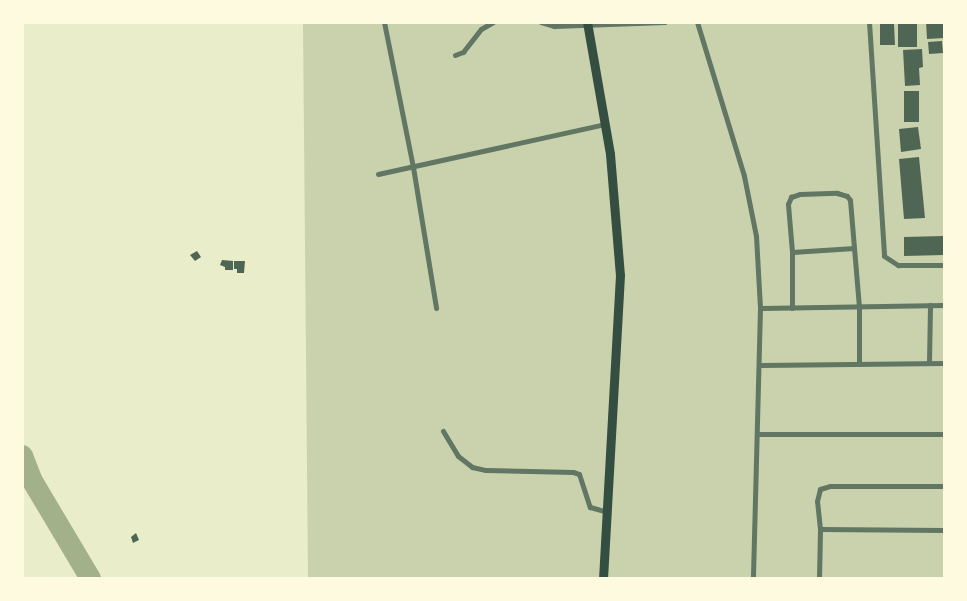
<!DOCTYPE html>
<html>
<head>
<meta charset="utf-8">
<style>
  body { margin:0 }
  #map { position:relative; width:967px; height:601px; overflow:hidden; background:#e9edc9; font-family:"DM Sans",sans-serif }
  div>[style] { position:absolute }
  [style*='--x'] { left:calc(var(--x)*1px); top:calc(var(--y)*1px); width:calc(var(--w)*1px); rotate:calc(var(--a)*1deg) }
  .green>* { inset:0; background:#cad2ad }
  .river>* { height:21px; margin:-10.5px; padding:0 10.5px; transform-origin:10.5px; border-radius:10.5px; background:#a3b18a }
  .building>* { inset:0; background:#4f6655 }
  .minor>* { height:5px; margin:-2.5px; padding:0 2.5px; transform-origin:2.5px; border-radius:2.5px; background:#617663 }
  .primary>* { height:9px; margin:-4.5px; padding:0 4.5px; transform-origin:4.5px; border-radius:4.5px; background:#344e41 }
  span { translate:-50% -50%; white-space:nowrap; text-align:center; line-height:1.15; -webkit-text-stroke:4.5px #fefae0; paint-order:stroke }
  .frame { position:absolute; inset:0; border:24px solid #fefae0; pointer-events:none }
</style>
</head>
<body>
<div id="map">
  <div class="green">
    <i style="clip-path:polygon(303px 23px,944px 23px,944px 578px,308px 578px)"></i>
  </div>
  <div class="river">
    <i style="--x:22;--y:455;--w:26;--a:69"></i>
    <i style="--x:31;--y:479;--w:115;--a:59.2"></i>
  </div>
  <div class="building">
    <i style="clip-path:polygon(909px 22px,917px 22px,917px 47px,898px 47px,898px 23px)"></i>
    <i style="clip-path:polygon(926px 22px,944px 22px,944px 38px,927px 39px)"></i>
    <i style="clip-path:polygon(880px 24px,894px 24px,895px 45px,880px 45px)"></i>
    <i style="clip-path:polygon(942px 41px,943px 53px,929px 54px,928px 42px)"></i>
    <i style="clip-path:polygon(922px 49px,923px 67px,919px 68px,920px 85px,905px 86px,903px 50px)"></i>
    <i style="clip-path:polygon(904px 91px,919px 91px,919px 122px,904px 122px)"></i>
    <i style="clip-path:polygon(918px 127px,921px 149px,901px 152px,899px 129px)"></i>
    <i style="clip-path:polygon(919px 157px,925px 218px,904px 219px,899px 159px)"></i>
    <i style="clip-path:polygon(944px 236px,944px 255px,904px 256px,904px 237px)"></i>
    <i style="clip-path:polygon(197px 251px,201px 257px,195px 261px,190px 255px)"></i>
    <i style="clip-path:polygon(222px 260px,233px 261px,233px 270px,225px 270px,225px 267px,220px 265px)"></i>
    <i style="clip-path:polygon(234px 261px,245px 261px,244px 273px,237px 273px,237px 269px,234px 269px)"></i>
    <i style="clip-path:polygon(136px 533px,139px 540px,133px 543px,131px 537px)"></i>
  </div>
  <div class="minor">
    <i style="--x:384;--y:22;--w:148;--a:78.7"></i>
    <i style="--x:413;--y:167;--w:143;--a:80.7"></i>
    <i style="--x:541;--y:22;--w:14;--a:17"></i>
    <i style="--x:554;--y:26;--w:111;--a:-2.1"></i>
    <i style="--x:697;--y:22;--w:161;--a:73"></i>
    <i style="--x:744;--y:176;--w:61;--a:78.7"></i>
    <i style="--x:756;--y:236;--w:72;--a:86.8"></i>
    <i style="--x:760;--y:308;--w:270;--a:91.5"></i>
    <i style="--x:869;--y:22;--w:234;--a:86.3"></i>
    <i style="--x:884;--y:256;--w:17;--a:33"></i>
    <i style="--x:898;--y:265;--w:46;--a:0"></i>
    <i style="--x:455;--y:55;--w:9;--a:-21"></i>
    <i style="--x:463;--y:52;--w:29;--a:-52"></i>
    <i style="--x:481;--y:29;--w:14;--a:-30"></i>
    <i style="--x:378;--y:174;--w:232;--a:-12.4"></i>
    <i style="--x:792;--y:252;--w:48;--a:-94.8"></i>
    <i style="--x:788;--y:204;--w:8;--a:-67"></i>
    <i style="--x:791;--y:197;--w:9;--a:-18"></i>
    <i style="--x:800;--y:194;--w:37;--a:-2"></i>
    <i style="--x:837;--y:193;--w:10;--a:17"></i>
    <i style="--x:847;--y:196;--w:5;--a:53"></i>
    <i style="--x:850;--y:200;--w:107;--a:85.2"></i>
    <i style="--x:859;--y:307;--w:57;--a:90"></i>
    <i style="--x:760;--y:308;--w:184;--a:-0.9"></i>
    <i style="--x:792;--y:308;--w:56;--a:-90"></i>
    <i style="--x:792;--y:252;--w:62;--a:-3.7"></i>
    <i style="--x:929;--y:363;--w:58;--a:-89"></i>
    <i style="--x:759;--y:365;--w:185;--a:-0.6"></i>
    <i style="--x:443;--y:431;--w:29;--a:59"></i>
    <i style="--x:458;--y:456;--w:18;--a:38"></i>
    <i style="--x:472;--y:467;--w:13;--a:13"></i>
    <i style="--x:485;--y:470;--w:88;--a:1.3"></i>
    <i style="--x:573;--y:472;--w:6;--a:18"></i>
    <i style="--x:579;--y:474;--w:35;--a:72"></i>
    <i style="--x:590;--y:507;--w:18;--a:16"></i>
    <i style="--x:758;--y:434;--w:186;--a:0"></i>
    <i style="--x:820;--y:529;--w:124;--a:0.5"></i>
    <i style="--x:819;--y:578;--w:49;--a:-88.8"></i>
    <i style="--x:820;--y:529;--w:28;--a:-96"></i>
    <i style="--x:817;--y:501;--w:12;--a:-76"></i>
    <i style="--x:820;--y:489;--w:10;--a:-17"></i>
    <i style="--x:830;--y:486;--w:114;--a:0"></i>
  </div>
  <div class="primary">
    <i style="--x:587;--y:22;--w:134;--a:80.1"></i>
    <i style="--x:610;--y:154;--w:121;--a:85.3"></i>
    <i style="--x:620;--y:275;--w:303;--a:93.2"></i>
  </div>
  <div class="frame"></div>
</div>
</body>
</html>
